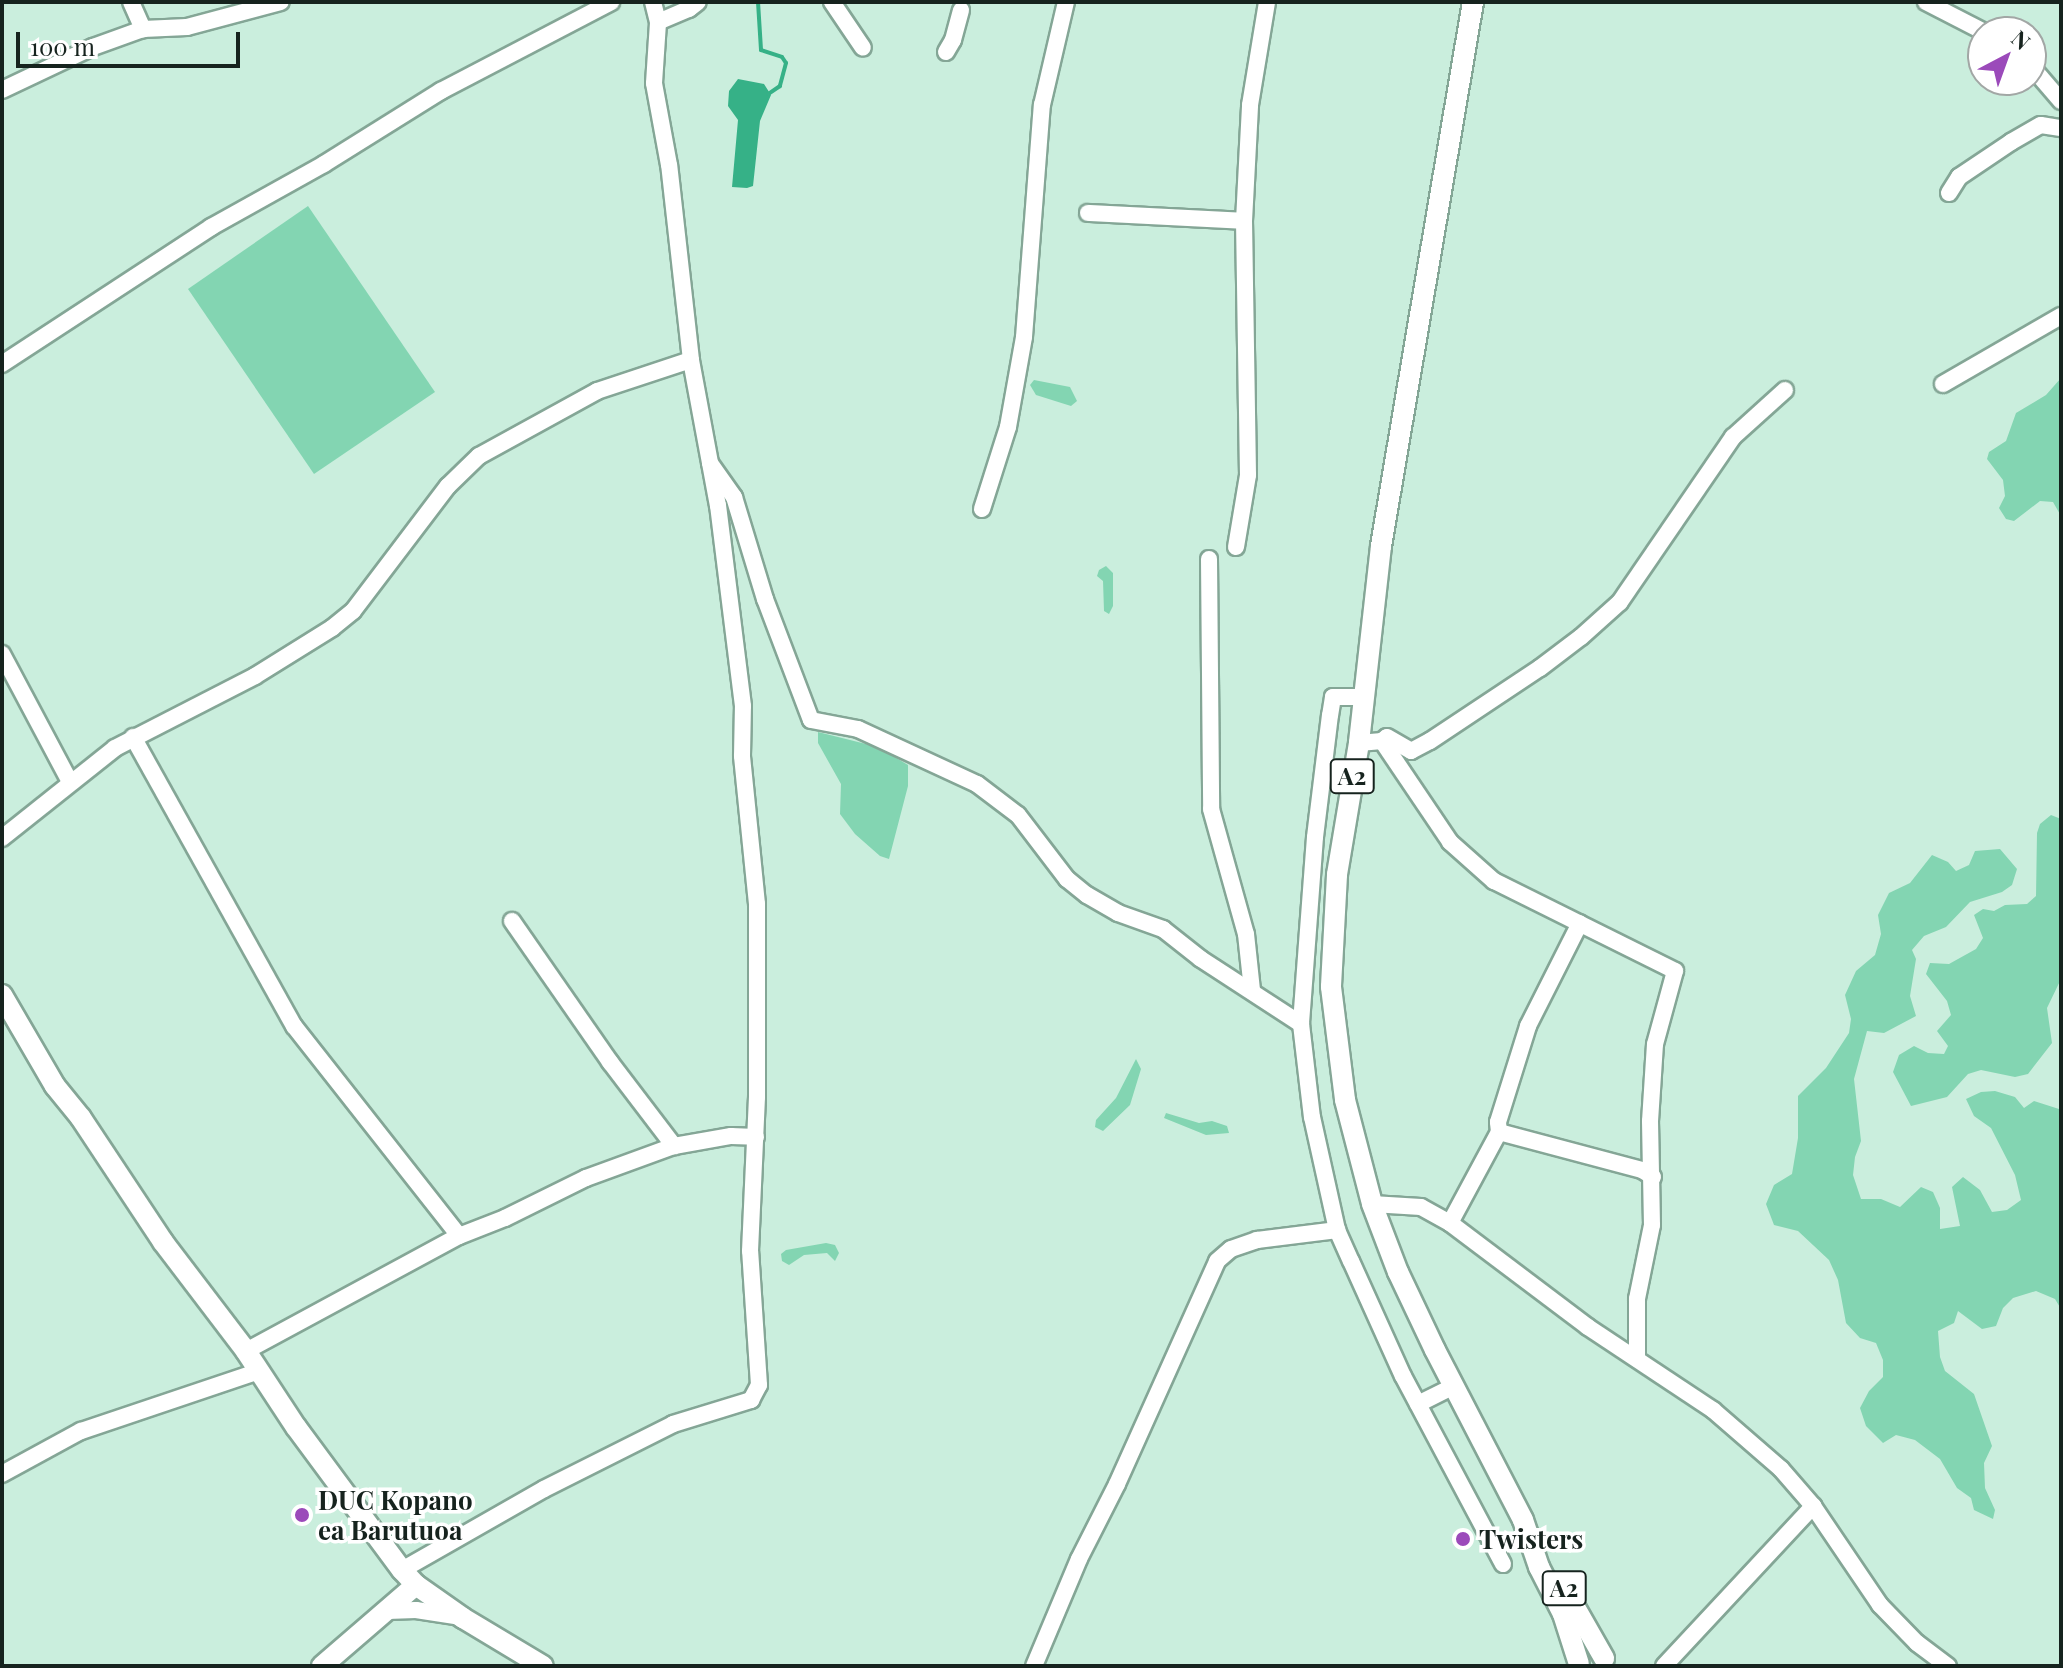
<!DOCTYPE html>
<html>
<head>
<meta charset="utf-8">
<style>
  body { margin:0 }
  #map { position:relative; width:2063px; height:1668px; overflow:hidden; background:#caeedd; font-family:"Playfair Display",serif }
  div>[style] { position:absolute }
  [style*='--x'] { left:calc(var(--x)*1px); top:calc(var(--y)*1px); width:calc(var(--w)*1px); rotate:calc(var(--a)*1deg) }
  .green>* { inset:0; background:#83d5b2 }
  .water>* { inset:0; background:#36b187 }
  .stream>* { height:4px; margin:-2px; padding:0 2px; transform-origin:2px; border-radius:2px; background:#36b187 }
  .roads { filter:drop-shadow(2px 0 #84a696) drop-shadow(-2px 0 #84a696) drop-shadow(0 2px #84a696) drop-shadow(0 -2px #84a696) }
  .minor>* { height:16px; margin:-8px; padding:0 8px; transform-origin:8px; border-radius:8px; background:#fff }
  .major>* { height:20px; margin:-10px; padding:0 10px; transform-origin:10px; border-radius:10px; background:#fff }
  .dots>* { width:22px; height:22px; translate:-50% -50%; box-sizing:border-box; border:4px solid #fff; border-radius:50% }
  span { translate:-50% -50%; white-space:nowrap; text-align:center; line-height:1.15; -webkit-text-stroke:7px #fff; paint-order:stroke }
  .shield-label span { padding:2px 6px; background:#fff; border:2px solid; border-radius:6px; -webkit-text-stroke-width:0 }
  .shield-label { font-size:24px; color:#16231e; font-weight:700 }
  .poi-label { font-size:26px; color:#16231e; font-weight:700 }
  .left { translate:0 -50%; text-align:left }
  .frame { position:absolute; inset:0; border:4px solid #16231e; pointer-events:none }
  .north { position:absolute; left:1967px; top:16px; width:80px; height:80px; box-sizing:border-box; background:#fff; border:2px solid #a2a7a5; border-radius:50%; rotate:41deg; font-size:22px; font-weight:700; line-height:32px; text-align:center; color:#16231e }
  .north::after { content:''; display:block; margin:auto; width:28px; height:36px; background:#9b4aba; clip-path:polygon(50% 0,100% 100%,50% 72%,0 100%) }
  .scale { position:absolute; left:16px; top:32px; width:224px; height:36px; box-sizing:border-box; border:4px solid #16231e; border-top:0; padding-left:10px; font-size:24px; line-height:28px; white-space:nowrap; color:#16231e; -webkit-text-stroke:6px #fff; paint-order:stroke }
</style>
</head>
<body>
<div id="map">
  <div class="green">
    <i style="clip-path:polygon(308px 206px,435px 392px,314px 474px,188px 289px)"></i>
    <i style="clip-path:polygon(2061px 378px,2061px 516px,2053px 502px,2040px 501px,2014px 521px,2006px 519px,1999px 508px,2005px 496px,2003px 480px,1987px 459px,1989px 452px,2006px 441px,2016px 413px,2046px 395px)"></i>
    <i style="clip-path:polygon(1034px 380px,1070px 387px,1077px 401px,1071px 406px,1036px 395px,1030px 385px)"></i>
    <i style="clip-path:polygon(1106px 566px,1113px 573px,1113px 606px,1109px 614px,1104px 611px,1103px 581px,1097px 576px,1099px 570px)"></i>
    <i style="clip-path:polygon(818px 732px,878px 747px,908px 765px,908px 786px,889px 859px,880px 856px,855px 834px,840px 814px,841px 784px,818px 743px)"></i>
    <i style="clip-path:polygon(2051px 815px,2061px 819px,2061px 979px,2047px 1008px,2052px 1043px,2028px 1074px,2015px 1077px,1981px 1070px,1968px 1074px,1947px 1097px,1911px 1106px,1893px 1072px,1899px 1055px,1914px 1046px,1928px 1053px,1944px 1054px,1948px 1046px,1937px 1031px,1951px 1015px,1947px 1001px,1926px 974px,1930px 963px,1949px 964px,1976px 949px,1983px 938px,1974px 915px,1983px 909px,1994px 911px,2005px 905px,2027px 904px,2036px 896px,2037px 833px,2040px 824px)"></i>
    <i style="clip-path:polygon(2000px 849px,2017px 869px,2012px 885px,2002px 892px,1970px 902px,1946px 927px,1924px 936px,1912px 950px,1916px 959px,1910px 996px,1916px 1016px,1884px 1033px,1867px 1031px,1854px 1079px,1861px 1141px,1855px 1157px,1853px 1175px,1861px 1199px,1881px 1199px,1900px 1207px,1921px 1187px,1933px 1192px,1940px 1208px,1940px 1229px,1960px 1226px,1952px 1187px,1963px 1177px,1980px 1190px,1992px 1212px,2007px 1210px,2021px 1200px,2015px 1175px,1991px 1128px,1974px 1116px,1966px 1099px,1981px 1092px,1995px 1091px,2015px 1097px,2024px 1108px,2034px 1101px,2059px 1109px,2061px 1309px,2055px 1299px,2036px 1291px,2013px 1298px,2003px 1308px,1996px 1326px,1982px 1329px,1958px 1311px,1954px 1323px,1938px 1331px,1940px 1357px,1945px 1371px,1974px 1394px,1992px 1446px,1984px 1463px,1985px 1488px,1995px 1510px,1993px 1519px,1974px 1510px,1971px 1498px,1957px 1488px,1940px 1459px,1915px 1440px,1896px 1435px,1883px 1443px,1866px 1426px,1860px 1408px,1869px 1391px,1883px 1377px,1883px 1360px,1876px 1343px,1860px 1338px,1846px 1323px,1838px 1280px,1829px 1260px,1798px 1231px,1774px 1225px,1766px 1204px,1774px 1185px,1792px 1174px,1798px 1138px,1798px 1096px,1826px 1068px,1849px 1033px,1851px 1019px,1845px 995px,1856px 971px,1875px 955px,1881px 934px,1878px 915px,1889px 893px,1910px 883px,1932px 855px,1948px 862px,1956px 871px,1969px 865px,1975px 851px)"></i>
    <i style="clip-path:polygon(1136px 1059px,1141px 1069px,1130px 1105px,1103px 1131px,1095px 1127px,1096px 1120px,1116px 1098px)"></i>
    <i style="clip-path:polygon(1166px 1113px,1199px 1123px,1212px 1121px,1227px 1126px,1229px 1133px,1206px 1135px,1164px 1118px)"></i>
    <i style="clip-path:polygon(826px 1243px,835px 1245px,839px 1253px,835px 1261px,827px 1253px,804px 1255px,789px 1265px,782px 1261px,781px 1254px,786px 1250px)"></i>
  </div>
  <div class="water">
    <i style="clip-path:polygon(738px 79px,764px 84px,771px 95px,760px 121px,753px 186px,747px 188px,732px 187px,738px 120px,728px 106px,729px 91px)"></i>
  </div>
  <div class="stream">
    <i style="--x:758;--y:2;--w:48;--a:86.4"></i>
    <i style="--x:761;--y:50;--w:22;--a:18"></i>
    <i style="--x:782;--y:57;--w:7;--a:56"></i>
    <i style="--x:786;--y:63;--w:24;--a:105"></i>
    <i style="--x:780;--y:86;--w:14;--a:146"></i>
  </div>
  <div class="roads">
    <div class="minor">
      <i style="--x:131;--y:2;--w:30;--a:66"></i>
      <i style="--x:832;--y:2;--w:55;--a:56"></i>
      <i style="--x:1926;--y:2;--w:65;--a:27.3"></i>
      <i style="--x:658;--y:22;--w:34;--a:-23"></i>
      <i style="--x:689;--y:9;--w:11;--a:-38"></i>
      <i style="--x:946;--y:52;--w:14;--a:-60"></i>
      <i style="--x:953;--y:40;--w:31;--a:-75"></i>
      <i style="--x:2031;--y:66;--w:46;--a:49.4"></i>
      <i style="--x:2;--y:90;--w:101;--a:-25.3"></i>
      <i style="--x:93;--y:47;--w:53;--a:-19.8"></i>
      <i style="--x:143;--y:29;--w:44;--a:-2.6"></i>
      <i style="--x:187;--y:27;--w:97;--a:-14.9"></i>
      <i style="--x:1949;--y:193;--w:19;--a:-58"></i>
      <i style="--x:1959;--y:177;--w:63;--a:-33.9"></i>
      <i style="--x:2011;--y:142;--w:34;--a:-30"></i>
      <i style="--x:2041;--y:125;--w:20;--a:9"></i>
      <i style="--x:1088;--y:213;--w:156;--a:2.9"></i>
      <i style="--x:1244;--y:221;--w:116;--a:-87"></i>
      <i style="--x:1250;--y:105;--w:104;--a:-80.6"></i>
      <i style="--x:2;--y:364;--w:250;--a:-33.2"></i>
      <i style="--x:211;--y:227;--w:129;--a:-29.1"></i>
      <i style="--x:324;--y:164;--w:138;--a:-32"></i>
      <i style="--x:441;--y:91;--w:192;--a:-27.6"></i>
      <i style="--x:1943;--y:384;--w:136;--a:-30"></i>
      <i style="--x:710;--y:463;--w:42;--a:54.8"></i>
      <i style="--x:734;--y:497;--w:107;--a:73.1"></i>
      <i style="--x:765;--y:599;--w:129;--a:69.2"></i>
      <i style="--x:811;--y:720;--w:48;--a:10.8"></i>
      <i style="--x:858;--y:729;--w:131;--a:24.8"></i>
      <i style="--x:977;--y:784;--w:51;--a:37.1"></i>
      <i style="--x:1018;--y:815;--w:81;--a:52.6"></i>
      <i style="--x:1067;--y:879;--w:26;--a:39"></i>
      <i style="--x:1087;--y:895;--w:36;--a:30"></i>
      <i style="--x:1118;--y:913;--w:48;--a:19.6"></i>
      <i style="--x:1163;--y:929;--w:48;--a:38.3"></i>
      <i style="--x:1201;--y:959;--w:119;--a:33"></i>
      <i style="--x:982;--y:509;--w:86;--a:-72.4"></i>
      <i style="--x:1008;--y:427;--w:91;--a:-79.9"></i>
      <i style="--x:1024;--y:337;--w:233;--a:-85.6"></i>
      <i style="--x:1042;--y:105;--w:106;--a:-76.9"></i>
      <i style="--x:1236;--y:547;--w:73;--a:-80.5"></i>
      <i style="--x:1248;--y:475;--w:254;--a:-90.9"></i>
      <i style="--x:1209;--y:559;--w:250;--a:89.5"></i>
      <i style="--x:1211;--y:809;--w:130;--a:74.4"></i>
      <i style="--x:1246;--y:934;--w:56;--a:83.9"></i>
      <i style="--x:2;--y:654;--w:145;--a:62"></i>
      <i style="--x:1365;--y:697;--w:32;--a:180"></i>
      <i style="--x:1333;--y:697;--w:18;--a:99"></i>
      <i style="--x:1330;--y:715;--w:123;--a:97"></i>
      <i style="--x:1315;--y:837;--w:188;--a:94.3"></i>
      <i style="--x:1301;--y:1024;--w:94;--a:83.3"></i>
      <i style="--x:1312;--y:1117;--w:116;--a:77.5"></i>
      <i style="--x:1337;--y:1230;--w:34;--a:66"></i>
      <i style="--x:1351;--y:1261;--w:126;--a:65.7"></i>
      <i style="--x:1403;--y:1376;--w:213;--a:62"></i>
      <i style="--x:133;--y:737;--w:331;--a:60.9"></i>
      <i style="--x:294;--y:1026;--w:267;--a:51.8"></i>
      <i style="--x:1382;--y:741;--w:6;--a:-39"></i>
      <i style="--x:1387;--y:737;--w:28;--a:30"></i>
      <i style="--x:1411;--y:751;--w:21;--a:-28"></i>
      <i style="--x:1430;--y:741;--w:132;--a:-33.6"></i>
      <i style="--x:1540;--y:668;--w:51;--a:-37.1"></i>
      <i style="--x:1581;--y:637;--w:52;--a:-41.9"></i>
      <i style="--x:1620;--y:602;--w:200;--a:-55.6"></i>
      <i style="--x:1733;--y:437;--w:70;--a:-42.1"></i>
      <i style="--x:1359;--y:743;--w:23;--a:-5"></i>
      <i style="--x:1382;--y:741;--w:122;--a:56"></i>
      <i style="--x:1450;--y:842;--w:59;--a:41.6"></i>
      <i style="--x:1494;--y:881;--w:202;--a:26.4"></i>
      <i style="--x:1675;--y:971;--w:76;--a:105.3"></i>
      <i style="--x:1655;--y:1044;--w:77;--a:93.7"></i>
      <i style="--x:1650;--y:1121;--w:104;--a:88.9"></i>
      <i style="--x:1652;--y:1225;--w:76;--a:101.5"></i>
      <i style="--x:1637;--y:1299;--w:60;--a:90"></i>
      <i style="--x:2;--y:838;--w:144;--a:-38.5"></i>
      <i style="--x:115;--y:748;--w:157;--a:-27.2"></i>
      <i style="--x:255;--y:676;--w:91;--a:-31.9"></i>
      <i style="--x:332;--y:628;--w:27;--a:-39"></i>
      <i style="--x:353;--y:611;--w:157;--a:-52.8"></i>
      <i style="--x:448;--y:486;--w:43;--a:-44.1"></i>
      <i style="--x:479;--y:456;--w:135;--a:-28.8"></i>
      <i style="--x:597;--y:391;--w:99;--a:-18.3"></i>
      <i style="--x:512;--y:921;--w:172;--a:55.2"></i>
      <i style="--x:610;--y:1062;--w:106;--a:52.7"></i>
      <i style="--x:1499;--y:1132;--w:148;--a:14.9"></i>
      <i style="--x:1642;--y:1170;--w:13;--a:32"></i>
      <i style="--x:1372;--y:1204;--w:49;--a:3.5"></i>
      <i style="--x:1421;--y:1207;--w:33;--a:29"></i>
      <i style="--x:1450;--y:1223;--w:173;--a:37"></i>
      <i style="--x:1588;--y:1327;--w:150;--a:33.6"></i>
      <i style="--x:1713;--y:1410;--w:90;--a:40.9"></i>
      <i style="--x:1781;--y:1469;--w:49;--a:49.1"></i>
      <i style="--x:1813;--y:1506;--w:120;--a:55.9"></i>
      <i style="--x:1880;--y:1605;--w:53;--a:45.8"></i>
      <i style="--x:1917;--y:1643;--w:39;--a:37"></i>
      <i style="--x:1450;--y:1223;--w:103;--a:-61.7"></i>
      <i style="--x:1499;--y:1132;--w:10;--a:-96"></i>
      <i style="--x:1498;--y:1122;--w:101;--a:-72.6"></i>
      <i style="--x:1528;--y:1026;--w:115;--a:-63.2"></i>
      <i style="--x:246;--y:1351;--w:242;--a:-28.4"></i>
      <i style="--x:459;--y:1236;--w:49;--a:-21.4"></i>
      <i style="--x:505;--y:1218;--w:90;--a:-26.3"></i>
      <i style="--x:586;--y:1178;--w:94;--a:-20"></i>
      <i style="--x:674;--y:1146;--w:58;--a:-10"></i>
      <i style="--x:731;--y:1136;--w:25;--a:2"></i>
      <i style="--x:1418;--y:1404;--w:40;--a:-26.6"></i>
      <i style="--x:2;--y:1474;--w:90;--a:-28.6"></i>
      <i style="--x:81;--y:1431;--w:188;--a:-18.6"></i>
      <i style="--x:402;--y:1570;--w:163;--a:-29.7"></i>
      <i style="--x:544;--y:1489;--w:144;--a:-26.7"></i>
      <i style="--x:673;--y:1424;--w:82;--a:-17.1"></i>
      <i style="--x:751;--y:1400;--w:17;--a:-62"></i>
      <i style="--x:759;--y:1385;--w:134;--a:-93.8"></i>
      <i style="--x:750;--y:1251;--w:154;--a:-87.4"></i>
      <i style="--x:757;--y:1097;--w:193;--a:-90"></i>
      <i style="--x:757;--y:904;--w:149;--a:-95.8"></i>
      <i style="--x:742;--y:756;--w:50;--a:-88.9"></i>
      <i style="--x:743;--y:706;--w:202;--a:-97.1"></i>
      <i style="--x:718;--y:506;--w:148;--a:-100.5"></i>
      <i style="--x:691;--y:360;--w:196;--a:-96.4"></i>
      <i style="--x:669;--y:165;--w:83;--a:-100.4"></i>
      <i style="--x:654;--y:83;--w:61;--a:-86.2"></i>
      <i style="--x:658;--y:22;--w:21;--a:-104"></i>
      <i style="--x:387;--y:1611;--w:29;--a:-2"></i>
      <i style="--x:416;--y:1610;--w:46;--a:8.8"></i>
      <i style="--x:1034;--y:1666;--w:116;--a:-67.2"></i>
      <i style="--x:1079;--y:1559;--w:84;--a:-63.1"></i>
      <i style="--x:1117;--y:1484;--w:244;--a:-65.8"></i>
      <i style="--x:1217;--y:1261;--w:18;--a:-41"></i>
      <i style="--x:1231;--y:1249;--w:28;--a:-19"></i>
      <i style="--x:1257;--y:1240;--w:81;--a:-7.1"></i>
      <i style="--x:1664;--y:1666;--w:219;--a:-47"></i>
    </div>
    <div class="major">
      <i style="--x:1473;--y:2;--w:552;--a:99.6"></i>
      <i style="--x:1381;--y:546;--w:198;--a:96.4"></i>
      <i style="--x:1359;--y:743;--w:134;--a:99.5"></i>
      <i style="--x:1337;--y:875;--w:112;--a:93.1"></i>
      <i style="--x:1331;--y:987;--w:114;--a:82.9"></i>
      <i style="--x:1345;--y:1100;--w:107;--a:75.4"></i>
      <i style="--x:1372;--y:1204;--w:73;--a:69.1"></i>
      <i style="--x:1398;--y:1272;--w:86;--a:64.6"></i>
      <i style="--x:1435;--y:1350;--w:191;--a:62.6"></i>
      <i style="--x:1523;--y:1520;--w:50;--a:71.2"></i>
      <i style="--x:1539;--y:1567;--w:53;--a:62.9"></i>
      <i style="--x:1563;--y:1614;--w:52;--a:72.3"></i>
      <i style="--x:2;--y:995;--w:105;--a:59.8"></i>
      <i style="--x:55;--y:1086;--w:41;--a:50.9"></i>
      <i style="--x:81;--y:1118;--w:149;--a:56.5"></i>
      <i style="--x:163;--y:1242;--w:137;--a:52.7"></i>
      <i style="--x:246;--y:1351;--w:91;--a:56.7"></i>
      <i style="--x:296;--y:1427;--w:178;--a:53.5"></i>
      <i style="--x:402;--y:1570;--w:21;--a:47"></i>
      <i style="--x:416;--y:1585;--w:57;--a:35.1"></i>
      <i style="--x:463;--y:1618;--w:93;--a:31"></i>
      <i style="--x:1564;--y:1588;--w:81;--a:60.3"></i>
      <i style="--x:322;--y:1666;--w:124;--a:-40.8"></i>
    </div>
  </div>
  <div class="dots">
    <i style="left:302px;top:1515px;background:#9b4aba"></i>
    <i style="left:1463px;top:1539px;background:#9b4aba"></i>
  </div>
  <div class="shield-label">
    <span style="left:1352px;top:776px">A2</span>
    <span style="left:1564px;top:1588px">A2</span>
  </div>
  <div class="poi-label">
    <span class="left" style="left:318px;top:1515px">DUC Kopano<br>ea Barutuoa</span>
    <span class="left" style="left:1479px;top:1539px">Twisters</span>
  </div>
  <div class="frame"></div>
  <div class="north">N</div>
  <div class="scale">100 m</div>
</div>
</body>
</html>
